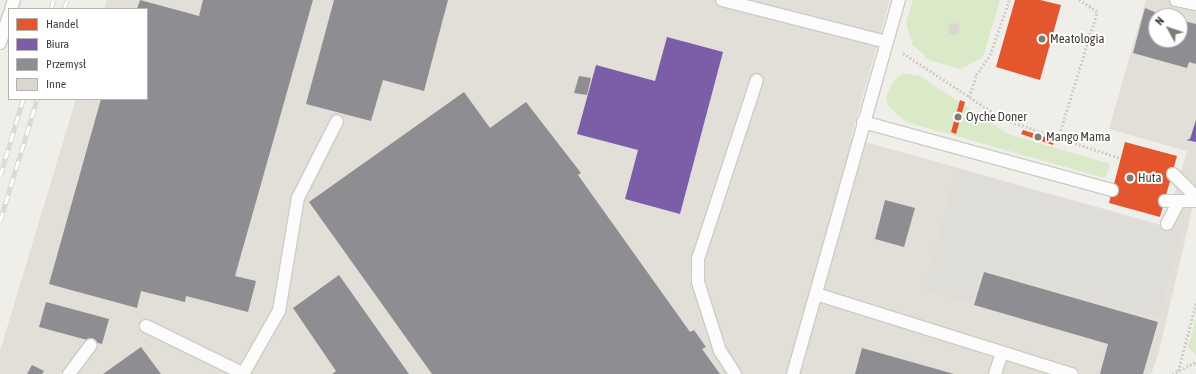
<!DOCTYPE html>
<html>
<head>
<meta charset="utf-8">
<style>
  body { margin:0 }
  #map { position:relative; width:1196px; height:374px; overflow:hidden; background:#efeee8; font-family:"Asap Condensed",sans-serif }
  div>[style] { position:absolute }
  [style*='--x'] { left:calc(var(--x)*1px); top:calc(var(--y)*1px); width:calc(var(--w)*1px); rotate:calc(var(--a)*1deg) }
  .industrial>* { inset:0; background:#e2dfd9 }
  .green>* { inset:0; background:#daeac8 }
  .parking>* { inset:0; background:#deddd8 }
  .shops>* { inset:0; background:#e4572e }
  .offices>* { inset:0; background:#7b5ea7 }
  .industry>* { inset:0; background:#8d8d92 }
  .building>* { inset:0; background:#d9d7d0 }
  .round { border-radius:50% }
  .path>* { height:2.5px; margin-top:-1.25px; transform-origin:0; background:repeating-linear-gradient(90deg,#d0ceca 0 2px,transparent 0 4px) }
  .roads { filter:drop-shadow(1px 0 #cdcbc6) drop-shadow(-1px 0 #cdcbc6) drop-shadow(0 1px #cdcbc6) drop-shadow(0 -1px #cdcbc6) }
  .lane>* { height:12px; margin:-6px; padding:0 6px; transform-origin:6px; border-radius:6px; background:#fdfcfc }
  .rail>* { height:4.5px; margin-top:-2.25px; transform-origin:0; background:repeating-linear-gradient(90deg,#fff 0 9px,#d9d9d8 0 18px); box-sizing:border-box; border-block:1px solid #d9d9d8 }
  .dots>* { width:11px; height:11px; translate:-50% -50%; box-sizing:border-box; border:2px solid #fff; border-radius:50% }
  span { translate:-50% -50%; white-space:nowrap; text-align:center; line-height:1.15; -webkit-text-stroke:4px #fff; paint-order:stroke }
  .poi-label { font-size:13px; color:#443f35 }
  .left { translate:0 -50%; text-align:left }
  .legend { position:absolute; left:8px; top:8px; width:140px; height:92px; box-sizing:border-box; background:#fff; border:1px solid #b4b2ae; margin:0; padding:5px 7px; list-style:none; font-size:12px; color:#443f35 }
  .legend li { display:flex; align-items:center; gap:8px; height:20px }
  .legend b { width:20px; border:1px solid #b4b2ae }
  .north { position:absolute; left:1148px; top:8px; width:40px; height:40px; box-sizing:border-box; background:#fff; border:1px solid #b4b2ae; border-radius:50%; rotate:310deg; font-size:11px; font-weight:700; line-height:16px; text-align:center; color:#443f35 }
  .north::after { content:''; display:block; margin:auto; width:14px; height:18px; background:#807c74; clip-path:polygon(50% 0,100% 100%,50% 72%,0 100%) }
</style>
</head>
<body>
<div id="map">
  <div class="industrial">
    <i style="clip-path:polygon(evenodd,107px 0,890px 0,851px 138px,1165px 226px,1187px 151px,1109px 129px,1146px 0,1196px 0,1196px 193px,1158px 356px,1151px 374px,0 374px,0 351px,76px 99px,147px 99px,147px 9px,104px 9px,107px 0,1156px 16px,1180px 16px,1180px 40px,1156px 40px,1156px 16px)"></i>
  </div>
  <div class="green">
    <i style="clip-path:polygon(913px 0,1000px 0,983px 57px,961px 69px,929px 60px,912px 44px,906px 22px)"></i>
    <i style="clip-path:polygon(902px 73px,920px 76px,1008px 134px,1110px 164px,1105px 178px,906px 122px,888px 106px,886px 97px,892px 83px)"></i>
    <i style="clip-path:polygon(1196px 318px,1196px 355px,1188px 347px)"></i>
  </div>
  <div class="parking">
    <i style="clip-path:polygon(957px 169px,1181px 233px,1158px 318px,983px 270px,972px 303px,924px 291px)"></i>
  </div>
  <div class="shops">
    <i style="clip-path:polygon(1015px 0,1040px 0,1061px 5px,1040px 80px,996px 67px)"></i>
    <i style="clip-path:polygon(960px 100px,965px 102px,956px 134px,951px 132px)"></i>
    <i style="clip-path:polygon(1023px 130px,1055px 140px,1053px 145px,1021px 134px)"></i>
    <i style="clip-path:polygon(1125px 142px,1177px 156px,1160px 217px,1109px 203px)"></i>
  </div>
  <div class="offices">
    <i style="clip-path:polygon(667px 37px,723px 52px,680px 214px,625px 199px,638px 150px,577px 134px,596px 65px,655px 81px)"></i>
    <i style="clip-path:polygon(1196px 120px,1196px 142px,1186px 140px,1190px 139px)"></i>
  </div>
  <div class="industry">
    <i style="clip-path:polygon(140px 0,199px 16px,203px 0,313px 0,235px 276px,256px 281px,248px 312px,186px 296px,185px 302px,141px 291px,137px 308px,49px 284px,101px 99px,147px 99px,147px 9px,137px 9px)"></i>
    <i style="clip-path:polygon(334px 0,448px 0,424px 91px,383px 80px,371px 121px,306px 104px)"></i>
    <i style="clip-path:polygon(1145px 8px,1164px 16px,1156px 16px,1156px 40px,1180px 40px,1180px 20px,1196px 24px,1196px 64px,1189px 62px,1187px 68px,1133px 53px)"></i>
    <i style="clip-path:polygon(579px 76px,591px 78px,587px 95px,574px 93px)"></i>
    <i style="clip-path:polygon(464px 92px,490px 128px,526px 102px,581px 173px,578px 175px,690px 332px,694px 330px,706px 347px,702px 349px,720px 374px,432px 374px,309px 202px)"></i>
    <i style="clip-path:polygon(885px 200px,915px 208px,904px 247px,875px 239px)"></i>
    <i style="clip-path:polygon(984px 272px,1158px 322px,1143px 374px,1100px 374px,1108px 344px,974px 305px)"></i>
    <i style="clip-path:polygon(339px 275px,409px 374px,332px 374px,336px 371px,293px 308px)"></i>
    <i style="clip-path:polygon(46px 302px,109px 319px,102px 344px,39px 327px)"></i>
    <i style="clip-path:polygon(141px 347px,161px 374px,103px 374px)"></i>
    <i style="clip-path:polygon(862px 348px,954px 374px,855px 374px)"></i>
    <i style="clip-path:polygon(32px 365px,44px 371px,42px 374px,27px 374px)"></i>
  </div>
  <div class="building">
    <i class="round" style="left:948px;top:23px;width:12px;height:12px"></i>
  </div>
  <div class="path">
    <i style="--x:903;--y:53;--w:120;--a:33.4"></i>
    <i style="--x:1003;--y:119;--w:123;--a:18.4"></i>
    <i style="--x:969;--y:97;--w:23;--a:-72"></i>
    <i style="--x:976;--y:75;--w:24;--a:-55"></i>
    <i style="--x:990;--y:55;--w:58;--a:-70.9"></i>
    <i style="--x:1058;--y:138;--w:132;--a:-72.8"></i>
    <i style="--x:1097;--y:12;--w:22;--a:-146"></i>
    <i style="--x:1178;--y:371;--w:70;--a:-75.2"></i>
    <i style="--x:1172;--y:374;--w:27;--a:-27"></i>
  </div>
  <div class="roads">
    <div class="lane">
      <i style="--x:722;--y:0;--w:170;--a:14.3"></i>
      <i style="--x:1176;--y:0;--w:20;--a:11"></i>
      <i style="--x:11;--y:9;--w:9;--a:-72"></i>
      <i style="--x:0;--y:43;--w:29;--a:-72"></i>
      <i style="--x:863;--y:122;--w:258;--a:15.3"></i>
      <i style="--x:1173;--y:174;--w:33;--a:45"></i>
      <i style="--x:1165;--y:201;--w:31;--a:0"></i>
      <i style="--x:1167;--y:224;--w:26;--a:-62"></i>
      <i style="--x:816;--y:294;--w:268;--a:17.4"></i>
      <i style="--x:146;--y:326;--w:109;--a:26.1"></i>
      <i style="--x:69;--y:374;--w:36;--a:-53"></i>
      <i style="--x:243;--y:374;--w:73;--a:-60.3"></i>
      <i style="--x:279;--y:311;--w:115;--a:-80.5"></i>
      <i style="--x:298;--y:198;--w:86;--a:-63.1"></i>
      <i style="--x:735;--y:374;--w:27;--a:-123"></i>
      <i style="--x:720;--y:351;--w:72;--a:-107.7"></i>
      <i style="--x:698;--y:282;--w:23;--a:-90"></i>
      <i style="--x:698;--y:259;--w:188;--a:-71.8"></i>
      <i style="--x:793;--y:374;--w:389;--a:-74.2"></i>
      <i style="--x:995;--y:374;--w:22;--a:-72"></i>
    </div>
  </div>
  <div class="rail">
    <i style="--x:51;--y:9;--w:9;--a:-77"></i>
    <i style="--x:64;--y:9;--w:9;--a:-72"></i>
    <i style="--x:0;--y:176;--w:80;--a:-73.4"></i>
    <i style="--x:0;--y:221;--w:127;--a:-73.1"></i>
  </div>
  <div class="dots">
    <i style="left:1042px;top:39px;background:#807c74"></i>
    <i style="left:958px;top:117px;background:#807c74"></i>
    <i style="left:1038px;top:137px;background:#807c74"></i>
    <i style="left:1130px;top:178px;background:#807c74"></i>
  </div>
  <div class="poi-label">
    <span class="left" style="left:1050px;top:39px">Meatologia</span>
    <span class="left" style="left:966px;top:117px">Oyche Doner</span>
    <span class="left" style="left:1046px;top:137px">Mango Mama</span>
    <span class="left" style="left:1138px;top:178px">Huta</span>
  </div>
  <ul class="legend">
  <li><b style="height:11px;background:#e4572e"></b>Handel</li>
  <li><b style="height:11px;background:#7b5ea7"></b>Biura</li>
  <li><b style="height:11px;background:#8d8d92"></b>Przemysł</li>
  <li><b style="height:11px;background:#d9d7d0"></b>Inne</li>
  </ul>
  <div class="north">N</div>
</div>
</body>
</html>
